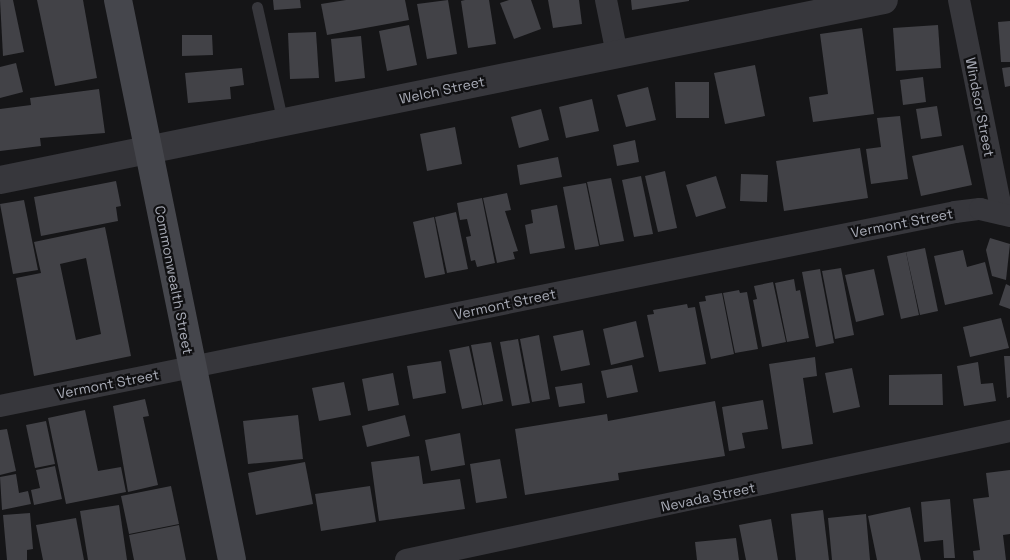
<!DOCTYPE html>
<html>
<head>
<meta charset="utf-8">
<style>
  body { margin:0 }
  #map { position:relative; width:1010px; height:560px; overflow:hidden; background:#151517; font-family:"Space Grotesk",sans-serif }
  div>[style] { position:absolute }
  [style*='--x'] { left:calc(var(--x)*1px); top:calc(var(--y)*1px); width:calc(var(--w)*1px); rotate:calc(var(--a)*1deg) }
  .building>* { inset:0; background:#424247 }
  .service>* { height:11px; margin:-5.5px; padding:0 5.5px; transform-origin:5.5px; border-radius:5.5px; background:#37373c }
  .minor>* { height:22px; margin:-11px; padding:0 11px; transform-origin:11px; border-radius:11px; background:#37373c }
  .tertiary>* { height:28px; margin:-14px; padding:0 14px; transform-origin:14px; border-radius:14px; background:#37373c }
  .secondary>* { height:28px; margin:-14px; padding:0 14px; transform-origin:14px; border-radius:14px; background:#45464c }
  span { translate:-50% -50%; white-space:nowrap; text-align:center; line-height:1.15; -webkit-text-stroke:4.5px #101012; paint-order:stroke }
  .street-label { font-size:14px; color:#a8abb6 }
</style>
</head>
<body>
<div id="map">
  <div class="building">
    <i style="clip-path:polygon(0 0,13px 0,24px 52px,3px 56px)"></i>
    <i style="clip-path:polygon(37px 0,83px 0,97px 78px,55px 86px)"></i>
    <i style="clip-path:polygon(273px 0,300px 0,301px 8px,274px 10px)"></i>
    <i style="clip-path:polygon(346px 0,405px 0,409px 20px,327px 35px,321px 4px)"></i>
    <i style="clip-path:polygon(448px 0,457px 54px,427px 59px,417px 4px)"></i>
    <i style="clip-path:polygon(465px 0,489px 0,496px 44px,468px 48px,461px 1px)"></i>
    <i style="clip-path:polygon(509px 0,531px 0,541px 29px,514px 39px,500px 3px)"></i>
    <i style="clip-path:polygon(548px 0,579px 0,582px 24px,553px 28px)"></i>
    <i style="clip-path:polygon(631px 0,689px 0,689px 1px,632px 10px)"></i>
    <i style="clip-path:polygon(1010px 21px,1010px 62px,1001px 62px,998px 22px)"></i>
    <i style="clip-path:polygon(409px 25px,417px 65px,387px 71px,379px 31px)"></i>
    <i style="clip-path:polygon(938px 25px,941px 68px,896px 71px,893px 28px)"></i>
    <i style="clip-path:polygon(862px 28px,874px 114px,813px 122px,809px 97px,828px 94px,820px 34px)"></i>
    <i style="clip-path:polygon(316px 32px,319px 78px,290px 79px,288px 33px)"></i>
    <i style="clip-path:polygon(182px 35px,212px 35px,213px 55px,182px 56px)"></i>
    <i style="clip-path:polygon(361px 36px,365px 78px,335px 82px,331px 39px)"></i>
    <i style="clip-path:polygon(16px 63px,23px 92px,0 98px,0 67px)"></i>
    <i style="clip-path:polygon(755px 65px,765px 116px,725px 124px,714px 73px)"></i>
    <i style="clip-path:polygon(1010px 67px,1010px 86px,1005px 87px,1002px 68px)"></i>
    <i style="clip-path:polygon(242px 68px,244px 85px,230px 87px,231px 99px,188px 103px,185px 73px)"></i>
    <i style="clip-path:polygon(923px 77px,926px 102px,903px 105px,900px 80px)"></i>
    <i style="clip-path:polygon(675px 82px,709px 82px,709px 118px,676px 118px)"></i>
    <i style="clip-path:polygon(648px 87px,656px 120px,626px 127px,617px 95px)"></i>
    <i style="clip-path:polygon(99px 89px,105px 133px,40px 138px,41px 146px,0 151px,0 109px,31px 105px,30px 98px)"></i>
    <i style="clip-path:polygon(592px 99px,599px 131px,566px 138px,559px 107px)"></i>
    <i style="clip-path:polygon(937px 106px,942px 136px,921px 139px,916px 109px)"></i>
    <i style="clip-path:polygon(541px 109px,549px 140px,519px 148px,511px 117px)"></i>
    <i style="clip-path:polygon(900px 116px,908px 179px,871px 184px,866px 149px,881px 147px,877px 118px)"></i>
    <i style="clip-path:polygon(455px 127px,462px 164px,427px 171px,420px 134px)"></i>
    <i style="clip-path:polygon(635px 140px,639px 162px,617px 166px,613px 145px)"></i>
    <i style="clip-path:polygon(963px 145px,972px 185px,921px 196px,912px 156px)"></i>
    <i style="clip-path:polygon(860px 148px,868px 198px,784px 211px,776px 161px)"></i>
    <i style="clip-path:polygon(558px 157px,562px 177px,520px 185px,517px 165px)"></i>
    <i style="clip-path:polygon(665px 171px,677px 228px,658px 232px,645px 176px)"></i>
    <i style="clip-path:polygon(741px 174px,768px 175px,767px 202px,740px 201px)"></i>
    <i style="clip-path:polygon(641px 176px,653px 234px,634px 237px,622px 180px)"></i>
    <i style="clip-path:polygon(716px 176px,726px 208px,696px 217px,686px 185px)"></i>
    <i style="clip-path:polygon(611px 178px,624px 241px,600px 245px,587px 182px)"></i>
    <i style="clip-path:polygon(116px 181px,121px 206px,116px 207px,118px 221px,41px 236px,34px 197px)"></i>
    <i style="clip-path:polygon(586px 183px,599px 246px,575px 250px,563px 187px)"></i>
    <i style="clip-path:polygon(507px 193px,511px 210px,505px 211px,518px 251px,513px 252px,515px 259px,497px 263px,483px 198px)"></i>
    <i style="clip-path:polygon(482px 198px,495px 263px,477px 267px,475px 260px,471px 261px,466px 237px,471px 236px,467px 219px,460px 220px,457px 203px)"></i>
    <i style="clip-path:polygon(24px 200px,38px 270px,13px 274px,0 204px)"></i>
    <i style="clip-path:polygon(557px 205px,565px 248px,530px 254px,525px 225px,533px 223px,531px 210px)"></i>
    <i style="clip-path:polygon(456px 212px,468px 269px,447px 273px,435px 217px)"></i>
    <i style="clip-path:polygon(434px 217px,445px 274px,425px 278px,413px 222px)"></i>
    <i style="clip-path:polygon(evenodd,105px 227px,131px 356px,34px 376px,16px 278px,41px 273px,34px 242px,105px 227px,86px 258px,101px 334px,76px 340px,60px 264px,86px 258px)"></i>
    <i style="clip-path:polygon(990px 238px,1010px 244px,1006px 280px,992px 276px,986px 250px)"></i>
    <i style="clip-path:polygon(925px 248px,938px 311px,920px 315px,906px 252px)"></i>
    <i style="clip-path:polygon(963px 250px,967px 267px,985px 262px,993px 294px,945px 305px,934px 256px)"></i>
    <i style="clip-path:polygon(906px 252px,919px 315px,901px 319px,887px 256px)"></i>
    <i style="clip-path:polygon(841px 268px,854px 335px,835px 339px,822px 271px)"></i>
    <i style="clip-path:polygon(820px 269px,834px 343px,816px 347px,802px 272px)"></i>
    <i style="clip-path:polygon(874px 269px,884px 315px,856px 322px,845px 275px)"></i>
    <i style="clip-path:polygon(794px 279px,796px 291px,800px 290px,809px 338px,787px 342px,775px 283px)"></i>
    <i style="clip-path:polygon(773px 282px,786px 342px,762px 347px,753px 300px,757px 299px,754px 286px)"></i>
    <i style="clip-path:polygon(1006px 284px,1010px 286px,1010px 309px,999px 305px)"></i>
    <i style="clip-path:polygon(739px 290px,740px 293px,747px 292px,758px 349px,735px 353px,723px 293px)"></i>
    <i style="clip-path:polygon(722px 293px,734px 354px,711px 359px,699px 302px,706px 301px,705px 296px)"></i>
    <i style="clip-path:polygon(687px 304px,688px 308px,695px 307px,706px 364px,659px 372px,647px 315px,654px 314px,653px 310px)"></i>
    <i style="clip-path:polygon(1001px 318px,1009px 348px,970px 357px,963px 327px)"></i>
    <i style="clip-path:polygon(636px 321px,644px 357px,611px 365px,603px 329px)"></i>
    <i style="clip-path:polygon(583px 330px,590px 365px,561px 371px,553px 336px)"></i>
    <i style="clip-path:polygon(539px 335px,550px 399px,532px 402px,520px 339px)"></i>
    <i style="clip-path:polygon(518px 339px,530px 403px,512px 406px,500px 342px)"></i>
    <i style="clip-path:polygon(491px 342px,503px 401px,483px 405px,471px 345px)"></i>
    <i style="clip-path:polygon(469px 346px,482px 405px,462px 409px,449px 350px)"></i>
    <i style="clip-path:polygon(1004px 356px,1010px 356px,1010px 397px,1007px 398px)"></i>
    <i style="clip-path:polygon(815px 357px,817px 376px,803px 378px,813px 444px,782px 449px,769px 364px)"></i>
    <i style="clip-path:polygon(441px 361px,446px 393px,413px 399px,407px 366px)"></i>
    <i style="clip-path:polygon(978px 362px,981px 384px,993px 383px,996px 401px,964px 406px,957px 366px)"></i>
    <i style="clip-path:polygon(632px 365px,638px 392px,607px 398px,601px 371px)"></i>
    <i style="clip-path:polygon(852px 368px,860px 407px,833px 413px,825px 373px)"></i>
    <i style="clip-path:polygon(393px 373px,399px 405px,368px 411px,362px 379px)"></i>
    <i style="clip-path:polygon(942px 374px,943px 405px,889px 405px,889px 375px)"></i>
    <i style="clip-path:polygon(344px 382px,351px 415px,319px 421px,312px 388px)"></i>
    <i style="clip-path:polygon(582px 383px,585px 403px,559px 407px,555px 387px)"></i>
    <i style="clip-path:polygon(145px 399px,149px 416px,143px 417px,158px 485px,128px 492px,113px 406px)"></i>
    <i style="clip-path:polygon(763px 400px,768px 429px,742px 433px,745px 448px,729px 451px,722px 407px)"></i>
    <i style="clip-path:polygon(715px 401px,725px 456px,618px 473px,619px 480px,525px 495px,515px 429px,607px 414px,608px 421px)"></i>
    <i style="clip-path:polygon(85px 410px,98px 471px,121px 467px,126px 492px,66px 504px,48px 418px)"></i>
    <i style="clip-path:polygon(298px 415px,303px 459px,248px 464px,243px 421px)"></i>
    <i style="clip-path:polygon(405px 415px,410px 436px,367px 447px,362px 426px)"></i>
    <i style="clip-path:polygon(46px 421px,55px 464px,35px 468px,26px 425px)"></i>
    <i style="clip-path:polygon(7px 429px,16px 471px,0 475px,0 430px)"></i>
    <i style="clip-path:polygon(460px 433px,465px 465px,431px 471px,425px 440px)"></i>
    <i style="clip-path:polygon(419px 456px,423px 484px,460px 479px,465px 509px,379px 521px,371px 462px)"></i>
    <i style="clip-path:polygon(500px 459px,507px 498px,476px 503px,470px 464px)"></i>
    <i style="clip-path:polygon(305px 462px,313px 504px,256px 515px,248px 473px)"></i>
    <i style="clip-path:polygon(55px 466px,62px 499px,34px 505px,31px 490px,40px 488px,36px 470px)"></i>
    <i style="clip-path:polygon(1010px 470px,1010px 534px,1003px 535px,1006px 560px,974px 560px,973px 551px,980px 550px,973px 499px,989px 497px,986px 473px)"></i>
    <i style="clip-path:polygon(16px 474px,19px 493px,28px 491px,31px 504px,2px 510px,0 477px)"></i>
    <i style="clip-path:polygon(171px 486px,179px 524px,129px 534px,121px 496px)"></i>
    <i style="clip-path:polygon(370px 486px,376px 522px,321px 531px,315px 494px)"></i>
    <i style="clip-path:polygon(950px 499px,955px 558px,944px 558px,943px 540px,924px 542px,921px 502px)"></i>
    <i style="clip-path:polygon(119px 505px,127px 560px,88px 560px,80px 511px)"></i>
    <i style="clip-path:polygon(910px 507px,921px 560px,877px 560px,868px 516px)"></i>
    <i style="clip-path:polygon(823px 510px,829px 560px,796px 560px,791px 514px)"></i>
    <i style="clip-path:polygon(30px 513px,33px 549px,27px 550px,27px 560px,7px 560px,3px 515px)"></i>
    <i style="clip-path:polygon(866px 514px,870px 560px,832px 560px,828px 518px)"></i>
    <i style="clip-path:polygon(76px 518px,84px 560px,43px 560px,36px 525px)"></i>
    <i style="clip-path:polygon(771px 519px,778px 560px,746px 560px,739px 525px)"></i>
    <i style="clip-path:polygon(179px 525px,186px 560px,134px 560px,129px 535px)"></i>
    <i style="clip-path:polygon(736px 538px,739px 560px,697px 560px,695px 542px)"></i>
  </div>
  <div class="service">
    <i style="--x:257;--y:7;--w:119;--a:77.4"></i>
  </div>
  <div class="minor">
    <i style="--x:606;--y:0;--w:55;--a:78.5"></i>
    <i style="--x:959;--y:0;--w:218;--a:78.6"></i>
    <i style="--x:0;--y:406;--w:975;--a:-11.48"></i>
    <i style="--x:955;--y:212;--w:25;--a:-7"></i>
    <i style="--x:980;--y:209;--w:31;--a:13"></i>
    <i style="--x:406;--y:560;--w:618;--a:-12.06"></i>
  </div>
  <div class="tertiary">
    <i style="--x:0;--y:180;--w:902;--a:-11.51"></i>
  </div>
  <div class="secondary">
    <i style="--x:118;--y:0;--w:571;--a:78.49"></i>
  </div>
  <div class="street-label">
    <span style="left:442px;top:90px;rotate:-12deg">Welch Street</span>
    <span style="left:980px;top:107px;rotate:79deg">Windsor Street</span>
    <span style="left:902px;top:223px;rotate:-11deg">Vermont Street</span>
    <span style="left:174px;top:280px;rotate:79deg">Commonwealth Street</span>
    <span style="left:505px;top:304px;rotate:-12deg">Vermont Street</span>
    <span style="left:108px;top:384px;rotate:-11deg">Vermont Street</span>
    <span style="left:708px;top:497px;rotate:-12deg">Nevada Street</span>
  </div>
</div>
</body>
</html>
